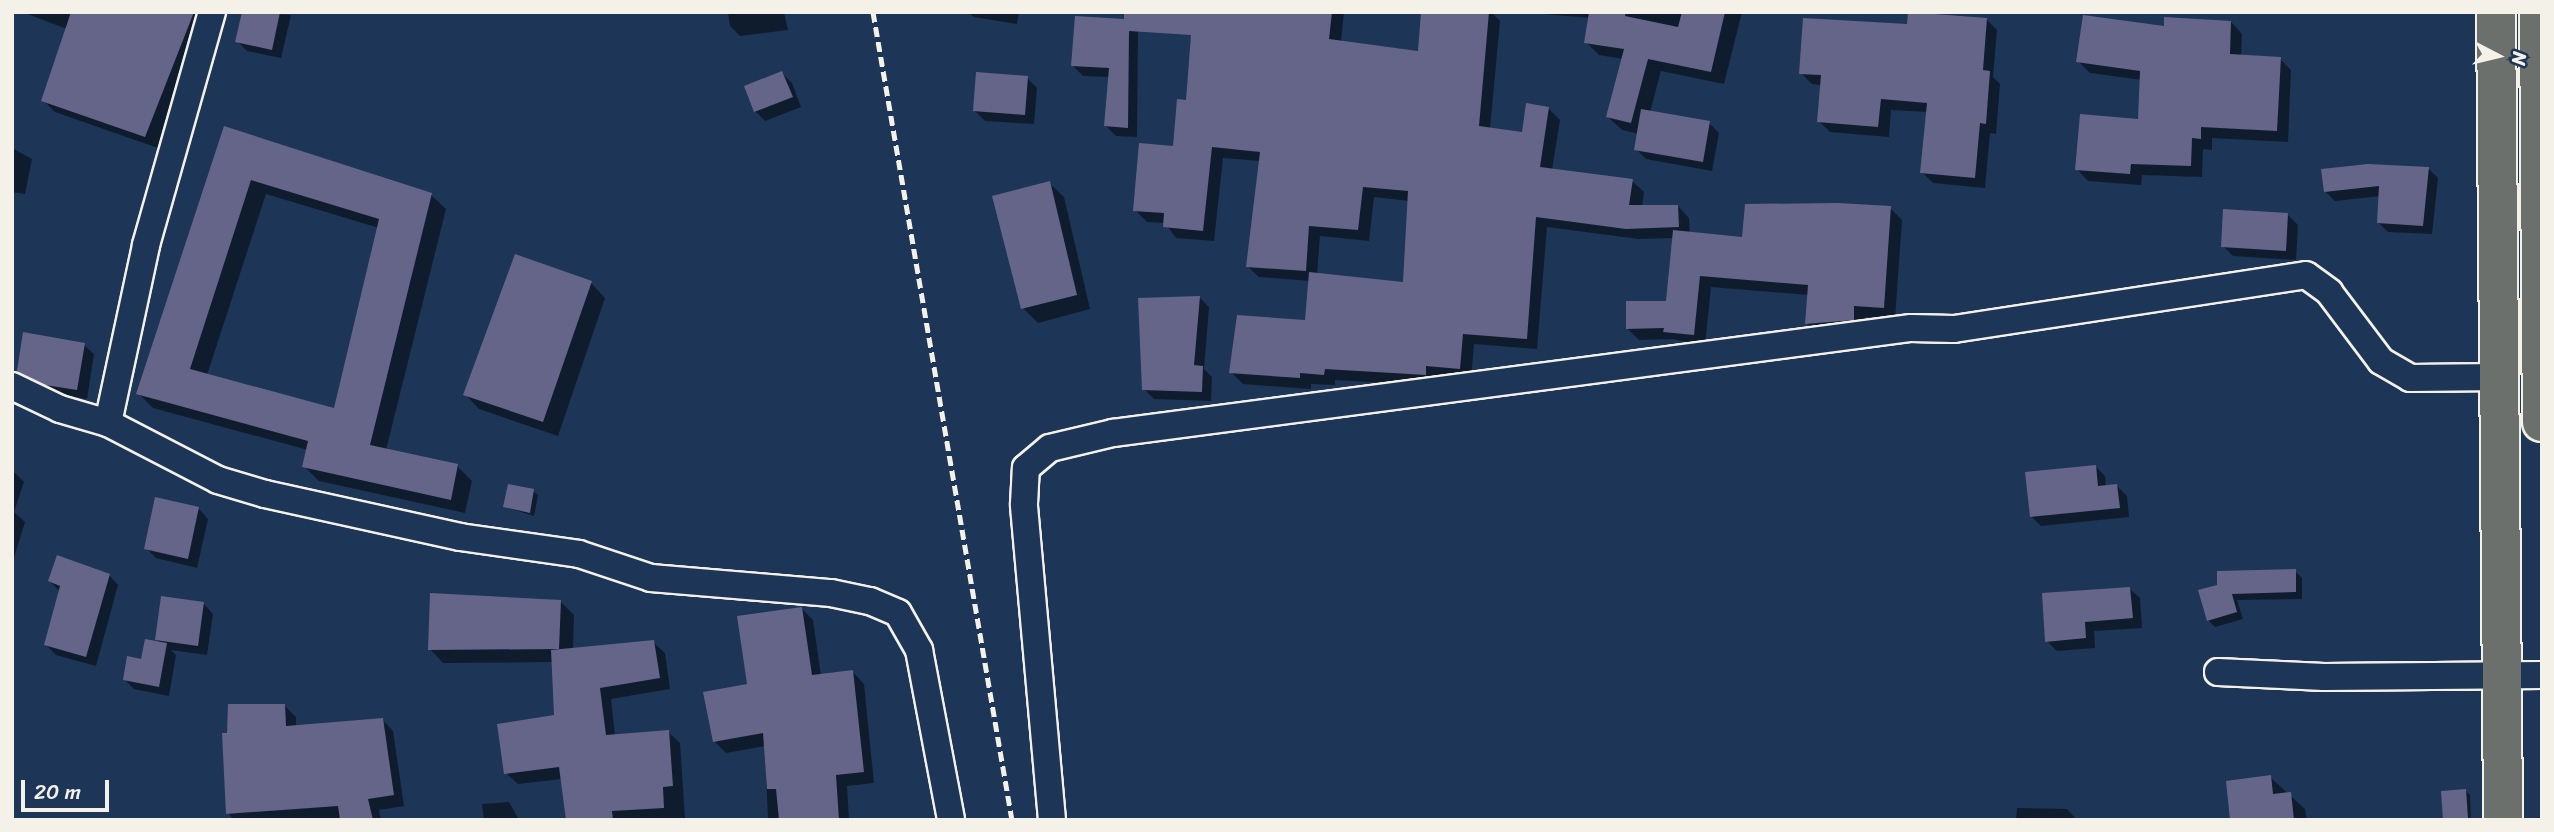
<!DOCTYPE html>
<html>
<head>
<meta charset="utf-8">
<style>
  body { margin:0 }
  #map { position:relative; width:2554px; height:832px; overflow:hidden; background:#1d3557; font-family:Sriracha,sans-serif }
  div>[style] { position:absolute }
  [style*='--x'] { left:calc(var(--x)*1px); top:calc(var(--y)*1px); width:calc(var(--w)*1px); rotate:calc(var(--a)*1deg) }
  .shadow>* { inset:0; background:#0007 }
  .building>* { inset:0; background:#656589 }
  .roads { filter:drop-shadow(2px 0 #f4f1e8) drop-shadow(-2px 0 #f4f1e8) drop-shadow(0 2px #f4f1e8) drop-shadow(0 -2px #f4f1e8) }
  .minor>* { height:26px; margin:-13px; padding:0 13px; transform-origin:13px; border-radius:13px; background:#1d3557 }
  .trunk>* { height:38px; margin:-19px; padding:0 19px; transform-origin:19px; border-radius:19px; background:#6b706d }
  .rail>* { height:5px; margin-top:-2.5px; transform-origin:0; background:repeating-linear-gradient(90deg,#f4f1e8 0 10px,transparent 0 15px) }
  span { translate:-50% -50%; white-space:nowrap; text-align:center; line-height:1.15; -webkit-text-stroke:5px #1d3557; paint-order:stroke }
  .frame { position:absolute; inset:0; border:14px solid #f4f1e8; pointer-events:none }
  .north { position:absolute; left:2463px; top:21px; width:70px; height:70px; -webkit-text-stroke:5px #1d3557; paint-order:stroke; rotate:97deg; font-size:19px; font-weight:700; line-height:28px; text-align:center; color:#f4f1e8 }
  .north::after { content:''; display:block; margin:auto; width:24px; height:32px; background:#f4f1e8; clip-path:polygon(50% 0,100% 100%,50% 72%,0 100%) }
  .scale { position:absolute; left:21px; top:780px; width:88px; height:32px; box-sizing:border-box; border:4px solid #f4f1e8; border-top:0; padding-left:9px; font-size:21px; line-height:24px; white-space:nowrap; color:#f4f1e8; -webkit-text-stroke:5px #1d3557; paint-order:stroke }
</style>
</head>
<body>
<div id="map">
  <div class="shadow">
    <i style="clip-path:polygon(22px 12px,210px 12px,158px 148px,55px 112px,43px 100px,67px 29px)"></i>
    <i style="clip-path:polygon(244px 12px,291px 15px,281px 58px,247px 51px,237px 41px)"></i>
    <i style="clip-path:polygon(728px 12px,784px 12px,788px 30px,740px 36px,730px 26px)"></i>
    <i style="clip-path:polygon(968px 12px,1019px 12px,1017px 24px,974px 17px)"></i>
    <i style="clip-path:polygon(evenodd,1261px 12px,1344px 12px,1341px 42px,1419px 53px,1423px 12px,1491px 12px,1500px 21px,1490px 129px,1523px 134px,1548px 108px,1560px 120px,1552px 170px,1632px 181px,1644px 192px,1642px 207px,1678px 206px,1689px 218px,1690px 234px,1744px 239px,1890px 208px,1902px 220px,1895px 319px,1866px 317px,1865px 331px,1819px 335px,1807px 323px,1809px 295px,1711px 287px,1705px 346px,1673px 339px,1639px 340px,1627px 328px,1668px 302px,1674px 238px,1639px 239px,1547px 227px,1537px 349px,1474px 344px,1471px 380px,1437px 377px,1436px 386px,1335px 380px,1335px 385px,1311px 384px,1311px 389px,1243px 384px,1231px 372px,1306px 322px,1310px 281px,1259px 277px,1247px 266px,1260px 161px,1223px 158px,1214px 241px,1176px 238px,1165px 223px,1147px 222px,1135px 210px,1174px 148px,1187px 102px,1261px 12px,1374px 197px,1409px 201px,1405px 284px,1317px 274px,1320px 236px,1369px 241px,1374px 197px)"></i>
    <i style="clip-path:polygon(1522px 12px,1742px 12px,1724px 84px,1661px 71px,1650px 112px,1709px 123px,1719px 133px,1712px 171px,1646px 159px,1636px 149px,1639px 134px,1622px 130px,1608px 117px,1623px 59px,1599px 55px,1586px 42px,1590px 18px)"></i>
    <i style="clip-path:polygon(1986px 19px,1997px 30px,1993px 77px,2000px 84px,1996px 134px,1990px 133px,1985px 188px,1933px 183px,1922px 172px,1928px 112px,1891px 110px,1889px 137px,1830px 132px,1819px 121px,1822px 85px,1812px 84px,1801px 73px,1908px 26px)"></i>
    <i style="clip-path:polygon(1128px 21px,1138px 31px,1137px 137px,1116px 136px,1106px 126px,1110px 77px,1083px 76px,1073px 66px)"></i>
    <i style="clip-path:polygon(2231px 22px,2242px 34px,2241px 57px,2280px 59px,2291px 70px,2288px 142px,2212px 138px,2212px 150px,2203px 149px,2202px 177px,2142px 175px,2141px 185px,2088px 181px,2077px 169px,2139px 121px,2142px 80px,2090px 73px,2078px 61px,2165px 28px)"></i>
    <i style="clip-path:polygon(782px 73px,792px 83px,801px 107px,765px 121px,755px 111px)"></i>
    <i style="clip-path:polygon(1027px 78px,1037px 88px,1034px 124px,985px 121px,975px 111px)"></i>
    <i style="clip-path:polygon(evenodd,225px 128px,431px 195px,446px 209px,386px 450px,457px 466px,472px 481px,465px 513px,319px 481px,304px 466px,308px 450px,153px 408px,138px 393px,225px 128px,266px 194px,379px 228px,336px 411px,207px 375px,266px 194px)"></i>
    <i style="clip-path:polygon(12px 148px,32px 159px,25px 194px,12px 192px)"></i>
    <i style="clip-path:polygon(2429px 169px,2438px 178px,2432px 234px,2388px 232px,2379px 223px,2381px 196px,2335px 201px,2326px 192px)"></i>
    <i style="clip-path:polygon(1049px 183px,1064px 197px,1090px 309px,1038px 323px,1023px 308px)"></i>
    <i style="clip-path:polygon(2288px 215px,2298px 225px,2296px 260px,2233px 256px,2223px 246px)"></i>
    <i style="clip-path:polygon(591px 283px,605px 298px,558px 436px,479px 409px,465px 394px)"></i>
    <i style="clip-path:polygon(1199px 297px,1209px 307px,1204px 369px,1212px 377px,1211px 401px,1154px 399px,1144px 389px)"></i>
    <i style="clip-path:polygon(84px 345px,94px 354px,87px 399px,57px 394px,18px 371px)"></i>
    <i style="clip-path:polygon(2095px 466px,2105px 476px,2106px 487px,2117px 486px,2127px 496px,2129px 517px,2041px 526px,2031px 516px)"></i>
    <i style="clip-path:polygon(12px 470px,24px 482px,14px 512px,25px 522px,12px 564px)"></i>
    <i style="clip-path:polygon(533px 491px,538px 495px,534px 516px,505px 507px)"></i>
    <i style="clip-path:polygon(199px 509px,208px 519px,197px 568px,156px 558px,146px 548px)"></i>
    <i style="clip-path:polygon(2295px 571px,2302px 578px,2302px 599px,2237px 600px,2243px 619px,2215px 627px,2208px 620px,2201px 591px)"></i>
    <i style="clip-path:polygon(109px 575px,118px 585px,96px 666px,56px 655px,46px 645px,60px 592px,50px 581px)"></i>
    <i style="clip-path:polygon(2130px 589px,2140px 598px,2142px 628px,2094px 631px,2095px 648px,2057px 651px,2047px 641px)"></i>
    <i style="clip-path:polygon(560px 601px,574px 615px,573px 649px,653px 642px,665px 653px,670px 689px,611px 699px,615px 736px,668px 732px,680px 743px,685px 818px,567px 820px,562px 779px,518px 784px,506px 773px,556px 716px,554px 662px,443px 663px,430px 649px)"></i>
    <i style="clip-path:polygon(204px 604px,213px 614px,207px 655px,171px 650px,176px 655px,169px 696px,134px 689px,124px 679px,161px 644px,156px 639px)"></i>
    <i style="clip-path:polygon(802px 609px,813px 620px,821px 676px,853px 672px,864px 684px,874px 783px,847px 786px,849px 820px,768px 820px,765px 746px,726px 753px,714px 741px)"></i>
    <i style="clip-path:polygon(285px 706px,296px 717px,296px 727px,382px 719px,393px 731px,404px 806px,379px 810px,381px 820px,234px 820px,228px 813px)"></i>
    <i style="clip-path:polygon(2270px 777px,2305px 809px,2307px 820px,2232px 820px)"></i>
    <i style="clip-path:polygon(2466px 791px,2470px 795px,2471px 820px,2445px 820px)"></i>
    <i style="clip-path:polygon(509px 802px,519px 820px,484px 820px,482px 804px)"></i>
    <i style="clip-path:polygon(2017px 808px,2067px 809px,2077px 820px,2016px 820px)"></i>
  </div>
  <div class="building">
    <i style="clip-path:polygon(71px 12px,194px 12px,145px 137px,41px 101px)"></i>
    <i style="clip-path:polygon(242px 12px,280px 12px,272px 50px,235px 42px)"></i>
    <i style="clip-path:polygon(1124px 12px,1332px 12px,1329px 39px,1418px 51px,1421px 12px,1489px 12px,1479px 126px,1522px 132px,1526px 103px,1549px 107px,1540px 167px,1633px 179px,1629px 205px,1678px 205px,1679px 227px,1626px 229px,1536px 217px,1527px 339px,1463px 334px,1460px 369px,1426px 366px,1426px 375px,1325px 369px,1324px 375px,1300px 373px,1300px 378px,1229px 373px,1237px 315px,1305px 320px,1309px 272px,1403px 282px,1408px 191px,1363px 187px,1358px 230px,1309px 226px,1306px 271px,1246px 267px,1260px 152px,1212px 147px,1203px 231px,1163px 227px,1164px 213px,1133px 211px,1139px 143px,1173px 146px,1177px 99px,1186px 100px,1191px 35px,1129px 31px,1128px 128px,1104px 126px,1109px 68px,1071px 66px,1075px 16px,1124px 19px)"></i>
    <i style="clip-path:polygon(1589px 12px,1626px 12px,1625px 16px,1678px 27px,1682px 12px,1725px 12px,1711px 72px,1648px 59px,1631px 123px,1606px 117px,1624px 49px,1584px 43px)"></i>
    <i style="clip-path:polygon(1908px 12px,1987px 18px,1983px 70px,1990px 71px,1986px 124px,1980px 123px,1975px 178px,1920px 173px,1927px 103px,1881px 99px,1878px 127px,1817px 122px,1821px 75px,1799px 74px,1803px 18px,1907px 24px)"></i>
    <i style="clip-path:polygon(2083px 15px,2164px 26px,2164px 17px,2231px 21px,2230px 54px,2281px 57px,2277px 131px,2201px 127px,2201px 139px,2192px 138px,2191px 166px,2131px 164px,2130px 174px,2075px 170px,2080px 114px,2138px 119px,2140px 71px,2076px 62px)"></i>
    <i style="clip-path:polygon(782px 71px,793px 97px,754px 112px,744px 86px)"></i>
    <i style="clip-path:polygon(976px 72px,1028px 76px,1025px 115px,973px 111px)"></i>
    <i style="clip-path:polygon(1641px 109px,1710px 121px,1703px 162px,1634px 150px)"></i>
    <i style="clip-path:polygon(evenodd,224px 126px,432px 193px,370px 445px,458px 464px,451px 500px,302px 467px,308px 441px,136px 394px,224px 126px,251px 180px,379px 219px,334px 408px,190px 369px,251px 180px)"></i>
    <i style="clip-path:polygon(2368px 164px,2429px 167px,2423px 226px,2377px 223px,2379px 186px,2324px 192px,2321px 169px)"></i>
    <i style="clip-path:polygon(1050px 181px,1077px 295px,1021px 309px,992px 196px)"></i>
    <i style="clip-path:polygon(1838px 203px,1891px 206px,1884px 308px,1854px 306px,1854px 320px,1805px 324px,1808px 285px,1700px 276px,1694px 335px,1663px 332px,1664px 328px,1626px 329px,1626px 301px,1666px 301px,1673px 230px,1742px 237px,1745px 204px)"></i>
    <i style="clip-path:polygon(2223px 209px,2288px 213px,2286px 251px,2221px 247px)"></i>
    <i style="clip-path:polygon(515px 254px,592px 281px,543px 422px,463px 395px)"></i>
    <i style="clip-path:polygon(1200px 296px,1194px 365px,1203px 366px,1202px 392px,1142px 390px,1138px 298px)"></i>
    <i style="clip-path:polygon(23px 332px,85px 343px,77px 390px,45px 385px,17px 371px)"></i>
    <i style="clip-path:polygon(2096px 465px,2098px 486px,2117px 484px,2120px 508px,2030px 517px,2025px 472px)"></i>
    <i style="clip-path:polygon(508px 484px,534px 489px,530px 513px,503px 507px)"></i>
    <i style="clip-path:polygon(155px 497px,199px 507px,188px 559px,144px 549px)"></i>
    <i style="clip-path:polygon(57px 555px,110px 574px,86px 657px,44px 645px,60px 586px,48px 581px)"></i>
    <i style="clip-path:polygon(2296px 569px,2296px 592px,2232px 594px,2237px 612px,2207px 621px,2198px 590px,2217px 585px,2217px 571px)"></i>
    <i style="clip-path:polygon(2130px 587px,2133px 618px,2085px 622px,2086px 638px,2045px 642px,2042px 593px)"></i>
    <i style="clip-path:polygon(430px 593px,561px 600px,559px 649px,428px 650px)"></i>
    <i style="clip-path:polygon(161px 596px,204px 602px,198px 646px,155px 640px)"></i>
    <i style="clip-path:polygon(802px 607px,812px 675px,853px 670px,864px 772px,836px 775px,839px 820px,779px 820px,776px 789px,767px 789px,763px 733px,713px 742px,703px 692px,747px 684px,737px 616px)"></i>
    <i style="clip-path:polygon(145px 639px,167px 643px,159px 687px,123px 680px,127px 656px,141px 659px)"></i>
    <i style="clip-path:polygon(654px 640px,660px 678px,600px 688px,606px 735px,669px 730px,673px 786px,663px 787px,664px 808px,612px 811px,613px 820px,566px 820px,559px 767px,504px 774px,497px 724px,554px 715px,551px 650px)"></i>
    <i style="clip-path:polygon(228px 704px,285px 704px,286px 726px,383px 718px,394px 795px,368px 799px,373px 820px,340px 820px,338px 806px,226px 814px,222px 733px,227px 733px)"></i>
    <i style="clip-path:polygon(2271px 775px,2273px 794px,2291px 792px,2294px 820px,2230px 820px,2226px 781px)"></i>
    <i style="clip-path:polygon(2466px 789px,2468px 818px,2443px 820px,2441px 791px)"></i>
  </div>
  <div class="roads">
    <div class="minor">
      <i style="--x:12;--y:386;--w:53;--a:25.6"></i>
      <i style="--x:60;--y:409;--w:50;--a:16.3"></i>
      <i style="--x:108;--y:423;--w:124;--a:27.4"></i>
      <i style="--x:218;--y:480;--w:49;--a:16.6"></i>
      <i style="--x:265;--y:494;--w:200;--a:12.4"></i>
      <i style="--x:460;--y:537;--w:120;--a:8.1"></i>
      <i style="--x:579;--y:554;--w:76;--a:18.4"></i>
      <i style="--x:651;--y:578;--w:181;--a:4.8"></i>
      <i style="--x:831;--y:593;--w:40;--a:12"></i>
      <i style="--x:870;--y:601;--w:30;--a:23"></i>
      <i style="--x:898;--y:613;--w:43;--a:60.4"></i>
      <i style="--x:919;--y:650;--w:173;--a:79.3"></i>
      <i style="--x:108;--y:423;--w:182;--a:-77.9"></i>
      <i style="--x:146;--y:245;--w:242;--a:-74.2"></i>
      <i style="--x:2218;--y:672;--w:106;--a:2.7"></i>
      <i style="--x:2324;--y:677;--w:218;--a:-0.5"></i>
      <i style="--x:1052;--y:820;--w:317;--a:-95.1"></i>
      <i style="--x:1024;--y:504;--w:36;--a:-87"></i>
      <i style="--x:1026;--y:468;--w:31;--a:-40"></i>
      <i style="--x:1050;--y:448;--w:65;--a:-13.4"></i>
      <i style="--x:1113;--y:433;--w:805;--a:-7.5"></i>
      <i style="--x:1911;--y:328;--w:43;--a:1.3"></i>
      <i style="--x:1954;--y:329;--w:356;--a:-8.7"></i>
      <i style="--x:2306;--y:275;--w:29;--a:36"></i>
      <i style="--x:2329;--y:292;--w:86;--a:53"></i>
      <i style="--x:2381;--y:361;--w:34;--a:30"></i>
      <i style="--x:2410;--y:378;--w:90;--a:-0.6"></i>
    </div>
    <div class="trunk">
      <i style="--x:2496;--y:12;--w:808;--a:89.5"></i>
      <i style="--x:2539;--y:12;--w:410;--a:89.6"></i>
    </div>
  </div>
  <div class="rail">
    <i style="--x:873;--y:12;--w:820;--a:80.24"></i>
  </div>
  <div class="frame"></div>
  <div class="north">N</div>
  <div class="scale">20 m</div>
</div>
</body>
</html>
